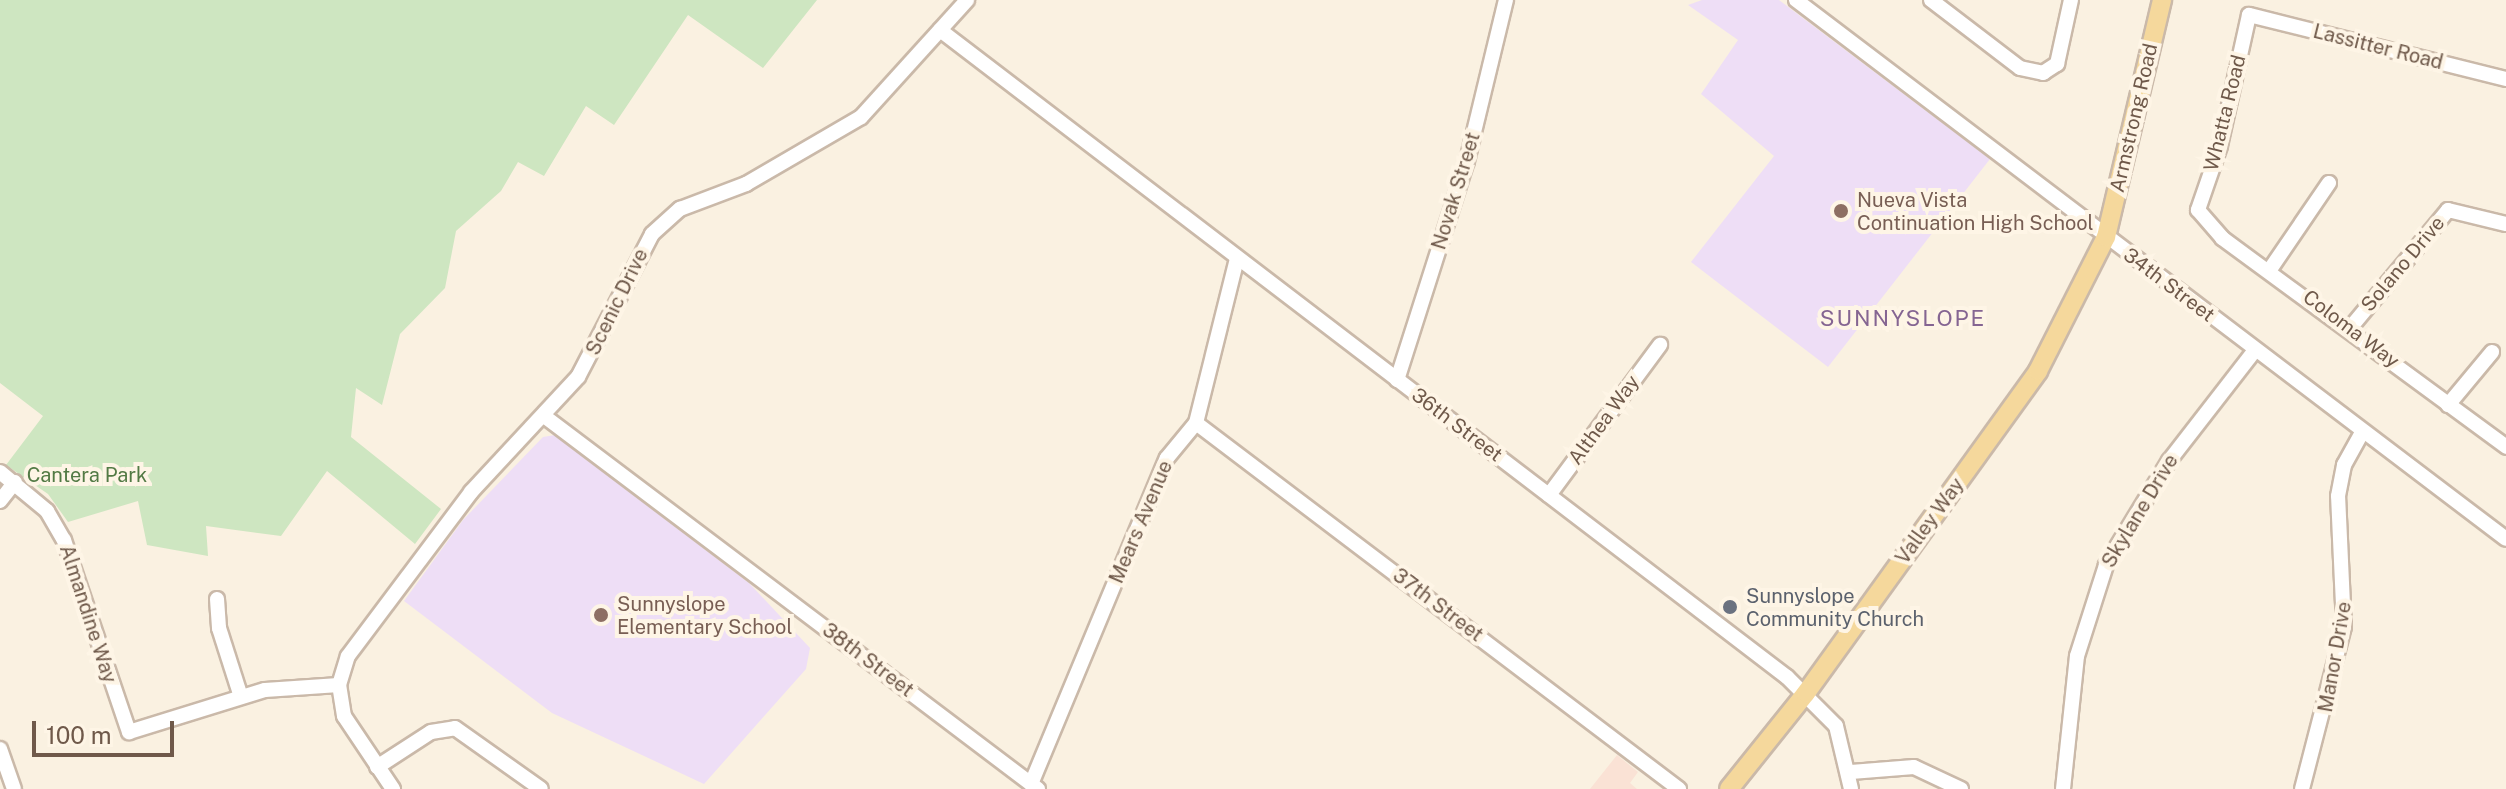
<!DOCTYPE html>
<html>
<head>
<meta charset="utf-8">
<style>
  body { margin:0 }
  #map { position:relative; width:2506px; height:789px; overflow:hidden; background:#faf1e1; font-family:"Public Sans",sans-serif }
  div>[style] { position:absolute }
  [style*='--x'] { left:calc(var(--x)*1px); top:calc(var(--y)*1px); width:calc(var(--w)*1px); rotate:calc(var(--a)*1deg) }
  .commercial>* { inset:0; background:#fae2d5 }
  .education>* { inset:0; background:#eedef6 }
  .green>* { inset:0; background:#cee6c1 }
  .roads { filter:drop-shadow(2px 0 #cab9a9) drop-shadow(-2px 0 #cab9a9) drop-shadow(0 2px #cab9a9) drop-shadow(0 -2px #cab9a9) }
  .minor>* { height:14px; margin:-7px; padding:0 7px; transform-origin:7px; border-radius:7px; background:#fff }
  .major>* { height:18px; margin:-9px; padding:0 9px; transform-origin:9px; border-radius:9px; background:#f5d89c }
  .dots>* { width:22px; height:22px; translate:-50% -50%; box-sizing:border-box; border:4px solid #fef5e6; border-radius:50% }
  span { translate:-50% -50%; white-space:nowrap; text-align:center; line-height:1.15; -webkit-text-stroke:8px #fef5e6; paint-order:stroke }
  .street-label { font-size:20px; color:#6f594a }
  .education-label { font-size:20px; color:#785e54 }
  .left { translate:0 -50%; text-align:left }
  .park-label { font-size:20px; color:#537a45 }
  .worship-label { font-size:20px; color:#5b616d }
  .neighbourhood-label { font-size:22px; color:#856592; letter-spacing:2px }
  .scale { position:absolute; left:32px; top:721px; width:142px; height:36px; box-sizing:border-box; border:4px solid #6f594a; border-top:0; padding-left:10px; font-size:24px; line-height:28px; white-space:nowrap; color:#6f594a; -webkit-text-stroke:6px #fef5e6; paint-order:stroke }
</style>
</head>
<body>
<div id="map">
  <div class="commercial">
    <i style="clip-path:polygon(1617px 755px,1638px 772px,1630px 783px,1637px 789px,1590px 789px)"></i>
  </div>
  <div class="education">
    <i style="clip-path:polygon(1702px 0,1779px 0,1990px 159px,1828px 367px,1691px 262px,1774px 156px,1701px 94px,1738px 40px,1688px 5px)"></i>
    <i style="clip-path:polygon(555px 435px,749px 583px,810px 648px,806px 669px,704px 784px,552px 713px,404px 601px,463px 520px,543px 437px)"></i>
  </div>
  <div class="green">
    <i style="clip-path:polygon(0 0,817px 0,763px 68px,688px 15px,614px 125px,586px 106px,544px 176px,518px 162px,501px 191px,456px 231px,445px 288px,400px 334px,382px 405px,356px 388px,351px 437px,441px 509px,415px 544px,327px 471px,281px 536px,206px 526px,208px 556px,147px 545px,138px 501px,68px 522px,48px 494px,6px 465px,43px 416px,0 383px)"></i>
  </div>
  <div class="roads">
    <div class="minor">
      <i style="--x:1796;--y:0;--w:891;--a:37.2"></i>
      <i style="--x:1931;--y:0;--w:112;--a:37.4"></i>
      <i style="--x:2020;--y:68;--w:24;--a:12"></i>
      <i style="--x:2043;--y:73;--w:17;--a:-33"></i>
      <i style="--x:2057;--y:64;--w:66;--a:-77.7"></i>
      <i style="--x:940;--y:30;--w:1066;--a:37.38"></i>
      <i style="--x:1787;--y:677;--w:69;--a:45"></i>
      <i style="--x:1836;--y:726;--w:65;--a:76.6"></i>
      <i style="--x:2506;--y:79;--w:265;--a:-166"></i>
      <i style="--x:2249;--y:15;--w:134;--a:102.5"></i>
      <i style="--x:2220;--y:146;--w:68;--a:109"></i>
      <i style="--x:2198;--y:210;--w:37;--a:49"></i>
      <i style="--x:2222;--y:238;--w:353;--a:36.3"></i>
      <i style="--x:2271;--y:268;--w:103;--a:-55.7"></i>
      <i style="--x:2351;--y:327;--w:152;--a:-50.3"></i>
      <i style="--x:2448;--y:210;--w:60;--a:13.6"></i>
      <i style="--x:1397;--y:380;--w:230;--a:-72.3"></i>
      <i style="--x:1467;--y:161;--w:166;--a:-76.4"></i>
      <i style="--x:2448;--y:405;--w:69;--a:-50.3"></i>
      <i style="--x:544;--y:416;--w:619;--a:37.06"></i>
      <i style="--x:1196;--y:423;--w:606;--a:37.15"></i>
      <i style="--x:0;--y:472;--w:61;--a:39.7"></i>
      <i style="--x:47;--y:511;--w:34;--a:60"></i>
      <i style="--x:64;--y:540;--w:203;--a:71.3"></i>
      <i style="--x:129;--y:732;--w:142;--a:-17.2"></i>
      <i style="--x:265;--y:690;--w:74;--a:-3.9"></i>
      <i style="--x:1549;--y:495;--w:187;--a:-53.5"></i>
      <i style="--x:0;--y:501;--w:24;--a:-52"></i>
      <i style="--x:217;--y:599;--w:29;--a:86"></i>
      <i style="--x:219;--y:628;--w:72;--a:72.3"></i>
      <i style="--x:0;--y:749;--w:42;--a:70.7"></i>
      <i style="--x:377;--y:767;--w:64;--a:-32.9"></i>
      <i style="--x:431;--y:732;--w:24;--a:-9"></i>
      <i style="--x:455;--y:728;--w:105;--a:35.3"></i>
      <i style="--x:1851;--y:772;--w:63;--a:-4.5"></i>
      <i style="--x:1914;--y:767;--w:52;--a:25.1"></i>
      <i style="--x:1031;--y:784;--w:353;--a:-67.4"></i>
      <i style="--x:1167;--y:458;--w:45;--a:-50.4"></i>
      <i style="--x:1196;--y:423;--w:170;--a:-76"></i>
      <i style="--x:393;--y:789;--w:88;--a:-123.9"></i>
      <i style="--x:344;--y:716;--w:31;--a:-99"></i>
      <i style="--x:339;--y:685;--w:30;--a:-73"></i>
      <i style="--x:348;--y:656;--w:205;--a:-53.1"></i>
      <i style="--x:471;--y:492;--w:157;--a:-47.1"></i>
      <i style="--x:578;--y:377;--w:161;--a:-62.6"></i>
      <i style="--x:652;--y:234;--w:38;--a:-42"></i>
      <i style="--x:680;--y:209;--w:71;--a:-20.7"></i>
      <i style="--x:746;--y:184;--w:133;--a:-30.2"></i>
      <i style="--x:861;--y:117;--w:158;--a:-47.8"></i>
      <i style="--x:2063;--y:789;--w:134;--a:-84"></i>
      <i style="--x:2077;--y:656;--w:96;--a:-72.3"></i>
      <i style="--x:2106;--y:565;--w:122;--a:-58.8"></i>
      <i style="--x:2169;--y:461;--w:140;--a:-52.2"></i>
      <i style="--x:2302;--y:789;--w:167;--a:-75.5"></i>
      <i style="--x:2344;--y:627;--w:131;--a:-92.6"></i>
      <i style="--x:2338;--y:496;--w:32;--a:-79"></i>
      <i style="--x:2344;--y:465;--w:38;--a:-61"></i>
    </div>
    <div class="major">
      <i style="--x:1729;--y:789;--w:123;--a:-51.3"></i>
      <i style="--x:1806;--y:693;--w:397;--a:-54.2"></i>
      <i style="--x:2038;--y:371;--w:150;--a:-63.1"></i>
      <i style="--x:2106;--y:237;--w:244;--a:-76.7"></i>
    </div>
  </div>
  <div class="dots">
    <i style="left:1841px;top:211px;background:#8d6e63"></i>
    <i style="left:1730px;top:607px;background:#6b7280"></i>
    <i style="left:601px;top:615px;background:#8d6e63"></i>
  </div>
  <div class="street-label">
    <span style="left:2378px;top:47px;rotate:14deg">Lassitter Road</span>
    <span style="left:2225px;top:113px;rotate:-76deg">Whatta Road</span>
    <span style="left:2134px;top:118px;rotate:-77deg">Armstrong Road</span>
    <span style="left:1456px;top:191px;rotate:-73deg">Novak Street</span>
    <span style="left:2403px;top:264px;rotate:-50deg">Solano Drive</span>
    <span style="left:2169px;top:285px;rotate:37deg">34th Street</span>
    <span style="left:617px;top:302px;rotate:-64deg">Scenic Drive</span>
    <span style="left:2351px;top:329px;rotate:37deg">Coloma Way</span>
    <span style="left:1604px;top:420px;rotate:-54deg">Althea Way</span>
    <span style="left:1457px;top:425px;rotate:37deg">36th Street</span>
    <span style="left:2140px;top:511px;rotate:-59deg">Skylane Drive</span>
    <span style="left:1930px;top:521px;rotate:-54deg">Valley Way</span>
    <span style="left:1141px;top:522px;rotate:-67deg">Mears Avenue</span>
    <span style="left:1438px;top:605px;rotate:37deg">37th Street</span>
    <span style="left:88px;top:614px;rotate:72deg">Almandine Way</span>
    <span style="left:2335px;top:657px;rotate:-80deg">Manor Drive</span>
    <span style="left:868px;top:660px;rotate:37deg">38th Street</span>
  </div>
  <div class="education-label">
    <span class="left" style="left:1857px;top:212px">Nueva Vista<br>Continuation High School</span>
    <span class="left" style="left:617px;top:616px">Sunnyslope<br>Elementary School</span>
  </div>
  <div class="park-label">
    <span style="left:87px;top:475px">Cantera Park</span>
  </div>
  <div class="worship-label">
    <span class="left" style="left:1746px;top:608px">Sunnyslope<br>Community Church</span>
  </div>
  <div class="neighbourhood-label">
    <span style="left:1903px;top:319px">SUNNYSLOPE</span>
  </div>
  <div class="scale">100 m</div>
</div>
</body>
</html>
